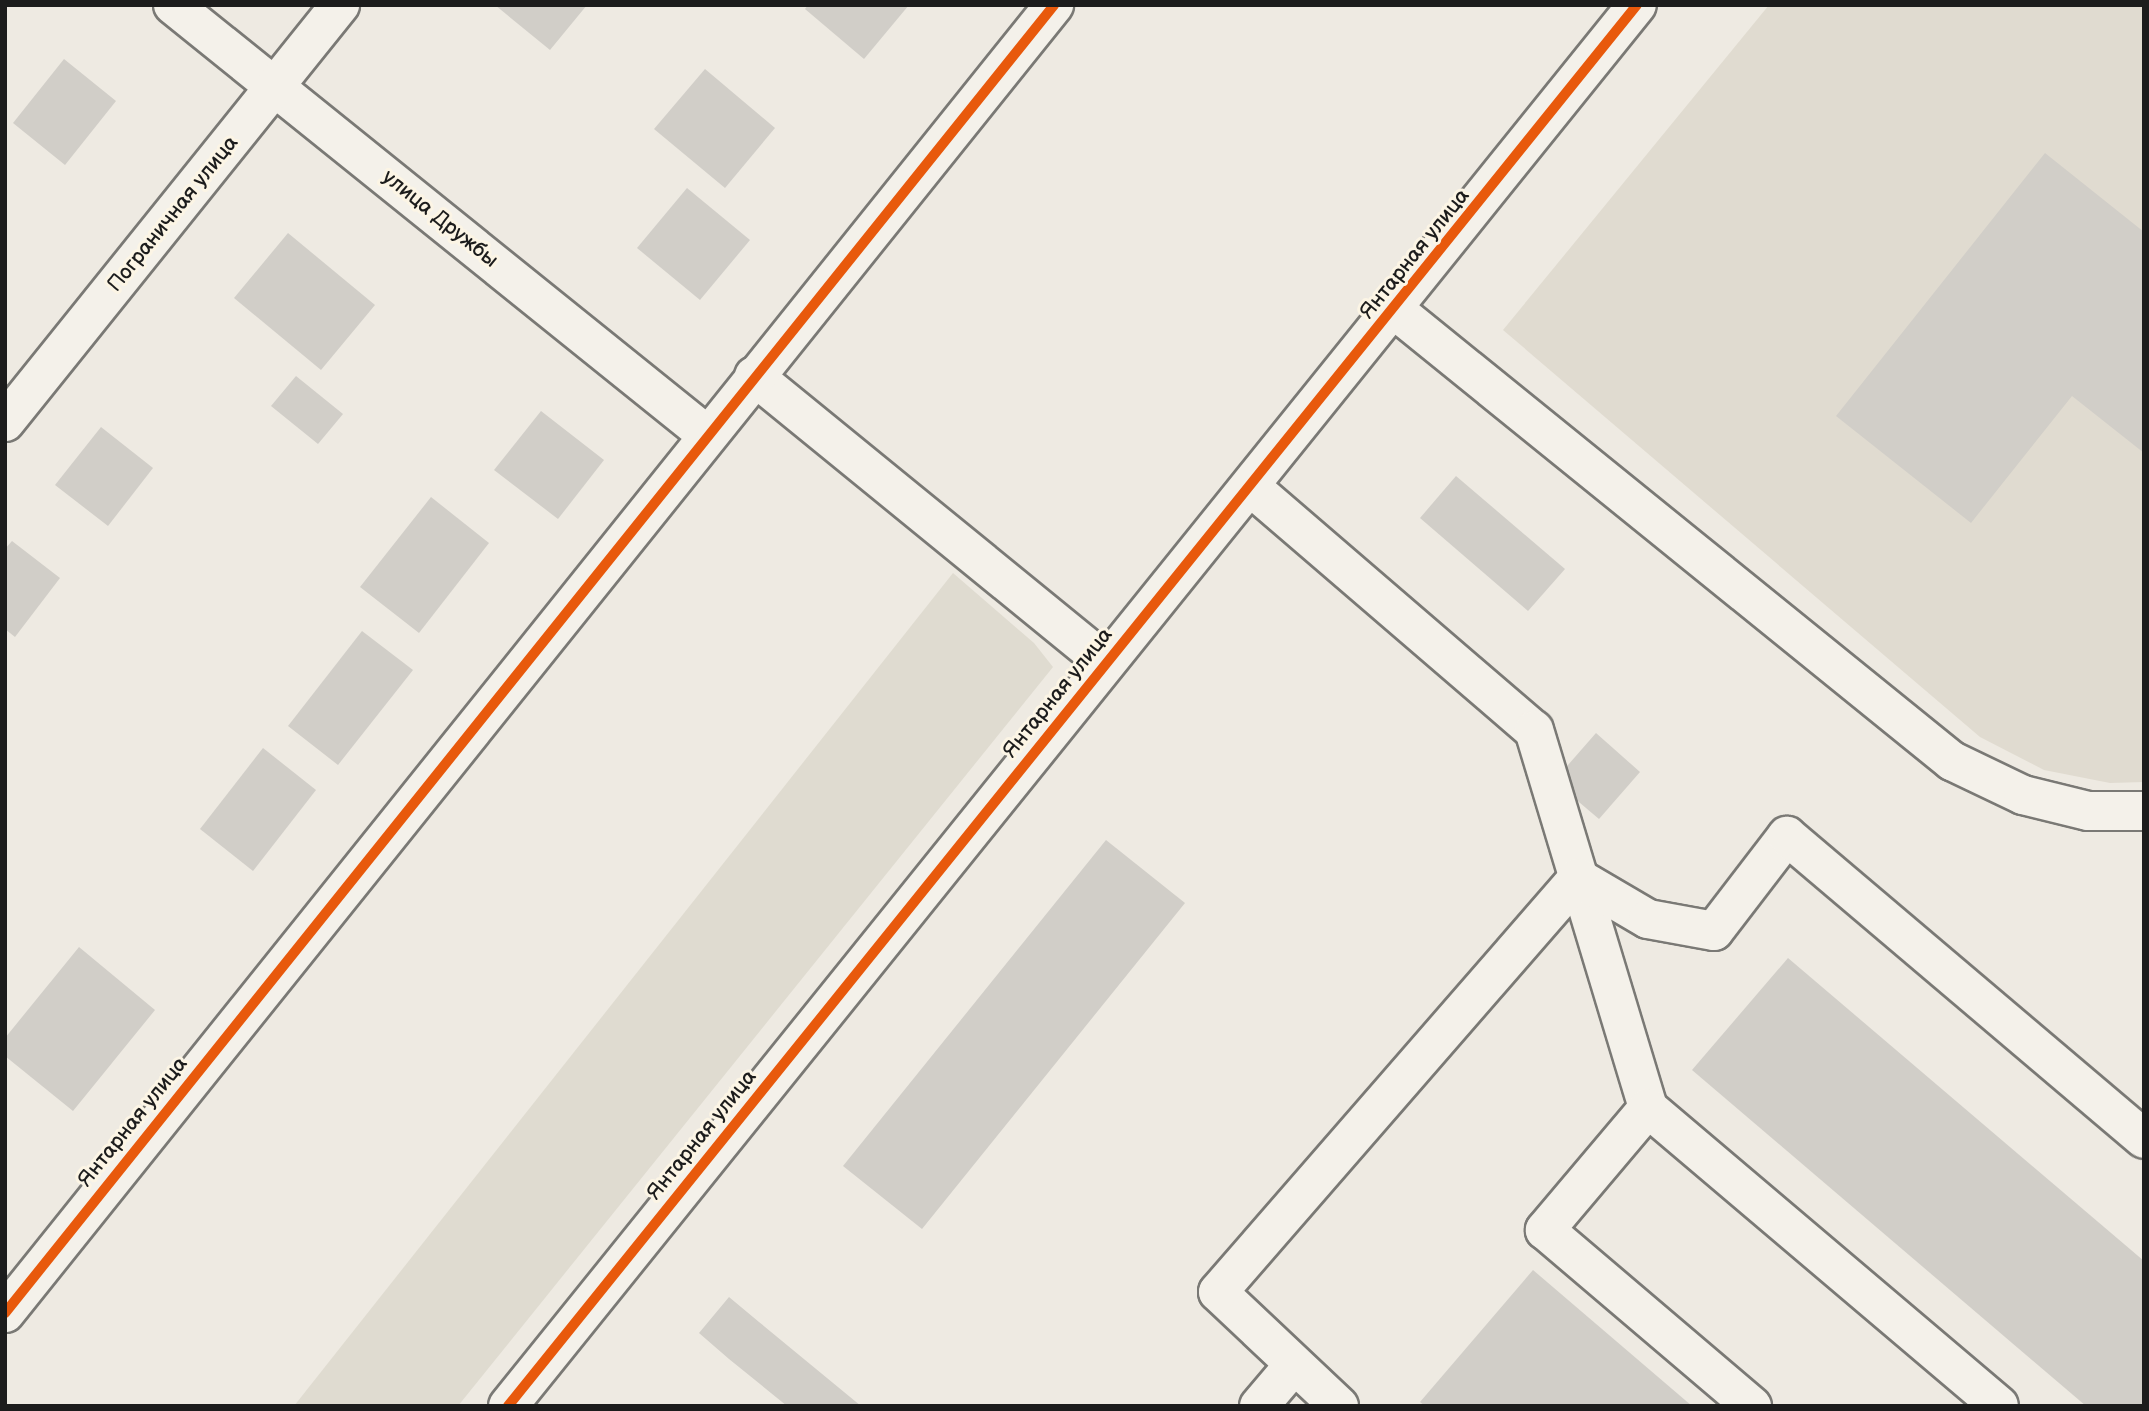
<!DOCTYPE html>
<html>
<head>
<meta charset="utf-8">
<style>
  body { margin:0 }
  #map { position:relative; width:2149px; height:1411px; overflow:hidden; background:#eeeae2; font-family:"Balsamiq Sans",sans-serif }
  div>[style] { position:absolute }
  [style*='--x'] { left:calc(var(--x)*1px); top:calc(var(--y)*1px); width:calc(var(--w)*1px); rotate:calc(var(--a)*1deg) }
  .built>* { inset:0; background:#e0dbd0 }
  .green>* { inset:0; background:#dfdbd0 }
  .building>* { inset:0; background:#d1cec8 }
  .roads { filter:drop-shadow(2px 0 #7a7975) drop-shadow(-2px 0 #7a7975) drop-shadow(0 2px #7a7975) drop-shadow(0 -2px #7a7975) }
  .minor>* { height:38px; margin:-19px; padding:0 19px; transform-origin:19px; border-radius:19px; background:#f4f1ea }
  .cycleway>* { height:10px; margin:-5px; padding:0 5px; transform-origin:5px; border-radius:5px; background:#e8590c }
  span { translate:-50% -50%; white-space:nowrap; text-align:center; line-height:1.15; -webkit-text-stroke:6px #fcf5e5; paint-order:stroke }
  .street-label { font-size:21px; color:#1c1c1c }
  .frame { position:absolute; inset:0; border:7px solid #1c1c1c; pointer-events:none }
</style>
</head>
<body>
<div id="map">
  <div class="built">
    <i style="clip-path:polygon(1769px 5px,2144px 5px,2144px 782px,2110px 783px,2044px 770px,1980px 737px,1503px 330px)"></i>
  </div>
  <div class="green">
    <i style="clip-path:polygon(953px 573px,1034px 643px,1053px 667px,458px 1406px,294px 1406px)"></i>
  </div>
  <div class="building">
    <i style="clip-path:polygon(495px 5px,587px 5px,550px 50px)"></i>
    <i style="clip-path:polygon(808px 5px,909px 5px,864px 59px,805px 9px)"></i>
    <i style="clip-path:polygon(64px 59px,116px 101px,65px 165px,13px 123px)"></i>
    <i style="clip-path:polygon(705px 69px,775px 128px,725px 188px,654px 129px)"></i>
    <i style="clip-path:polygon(2045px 153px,2144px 232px,2144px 453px,2072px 396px,1971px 523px,1836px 416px)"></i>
    <i style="clip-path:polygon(687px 188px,750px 240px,700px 300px,637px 248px)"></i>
    <i style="clip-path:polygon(288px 233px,375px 305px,321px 370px,234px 298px)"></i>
    <i style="clip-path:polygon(296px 376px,343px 414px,318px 444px,271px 406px)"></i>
    <i style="clip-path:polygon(541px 411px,604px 460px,558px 519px,494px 470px)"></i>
    <i style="clip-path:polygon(101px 427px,153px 468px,108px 526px,55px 485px)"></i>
    <i style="clip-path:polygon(1456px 476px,1565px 569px,1528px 611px,1420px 518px)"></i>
    <i style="clip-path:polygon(431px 497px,489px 543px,419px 633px,360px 587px)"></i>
    <i style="clip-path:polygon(12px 541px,60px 578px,15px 637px,5px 629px,5px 549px)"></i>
    <i style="clip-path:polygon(362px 631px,413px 670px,338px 765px,288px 726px)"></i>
    <i style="clip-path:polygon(1596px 733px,1640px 772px,1599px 819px,1554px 781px)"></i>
    <i style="clip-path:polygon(263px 748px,316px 790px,253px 871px,200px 829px)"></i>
    <i style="clip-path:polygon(1106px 840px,1185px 903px,922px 1229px,843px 1166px)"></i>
    <i style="clip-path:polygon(79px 947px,155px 1010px,73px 1111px,5px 1056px,5px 1038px)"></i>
    <i style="clip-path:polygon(1788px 958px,2144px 1261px,2144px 1406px,2086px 1406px,1692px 1070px)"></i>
    <i style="clip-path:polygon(1533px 1270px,1692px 1406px,1425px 1406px,1420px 1402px)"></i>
    <i style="clip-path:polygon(729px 1297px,759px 1322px,861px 1406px,787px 1406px,729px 1359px,699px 1333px)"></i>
  </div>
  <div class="roads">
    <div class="minor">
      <i style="--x:173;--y:5;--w:686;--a:38.84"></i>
      <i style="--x:1395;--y:310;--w:717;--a:39"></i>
      <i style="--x:1952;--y:761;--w:79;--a:25.6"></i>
      <i style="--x:2023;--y:795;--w:67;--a:13.8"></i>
      <i style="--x:2088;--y:811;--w:56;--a:0"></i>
      <i style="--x:754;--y:376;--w:454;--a:39.2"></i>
      <i style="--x:5;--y:422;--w:535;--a:-51.22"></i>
      <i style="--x:1251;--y:487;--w:373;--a:40.7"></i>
      <i style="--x:1534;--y:730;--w:395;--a:73.2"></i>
      <i style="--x:1648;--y:1108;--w:460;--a:40.3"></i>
      <i style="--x:1648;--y:1108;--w:160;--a:130.2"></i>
      <i style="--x:1545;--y:1230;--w:272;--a:40.4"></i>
      <i style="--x:5;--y:1313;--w:1677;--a:-51.27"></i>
      <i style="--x:508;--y:1406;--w:1799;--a:-51.14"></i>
      <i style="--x:1259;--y:1406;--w:52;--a:-49.6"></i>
      <i style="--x:1339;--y:1406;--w:166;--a:-136.7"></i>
      <i style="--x:1218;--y:1292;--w:549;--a:-48.99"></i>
      <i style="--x:1578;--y:878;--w:81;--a:30.4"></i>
      <i style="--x:1648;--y:919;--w:67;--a:10.3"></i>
      <i style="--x:1714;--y:931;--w:120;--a:-52.5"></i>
      <i style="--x:1787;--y:836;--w:468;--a:40.3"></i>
    </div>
  </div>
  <div class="cycleway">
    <i style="--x:5;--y:1313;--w:1677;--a:-51.27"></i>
    <i style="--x:508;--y:1406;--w:1799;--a:-51.14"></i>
  </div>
  <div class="street-label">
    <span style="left:173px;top:214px;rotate:-51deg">Пограничная улица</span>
    <span style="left:440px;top:219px;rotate:39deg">улица Дружбы</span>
    <span style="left:1415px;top:254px;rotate:-51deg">Янтарная улица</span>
    <span style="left:1058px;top:693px;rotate:-51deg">Янтарная улица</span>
    <span style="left:133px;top:1122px;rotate:-51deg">Янтарная улица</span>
    <span style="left:702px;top:1135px;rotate:-51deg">Янтарная улица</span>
  </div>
  <div class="frame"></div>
</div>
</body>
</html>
